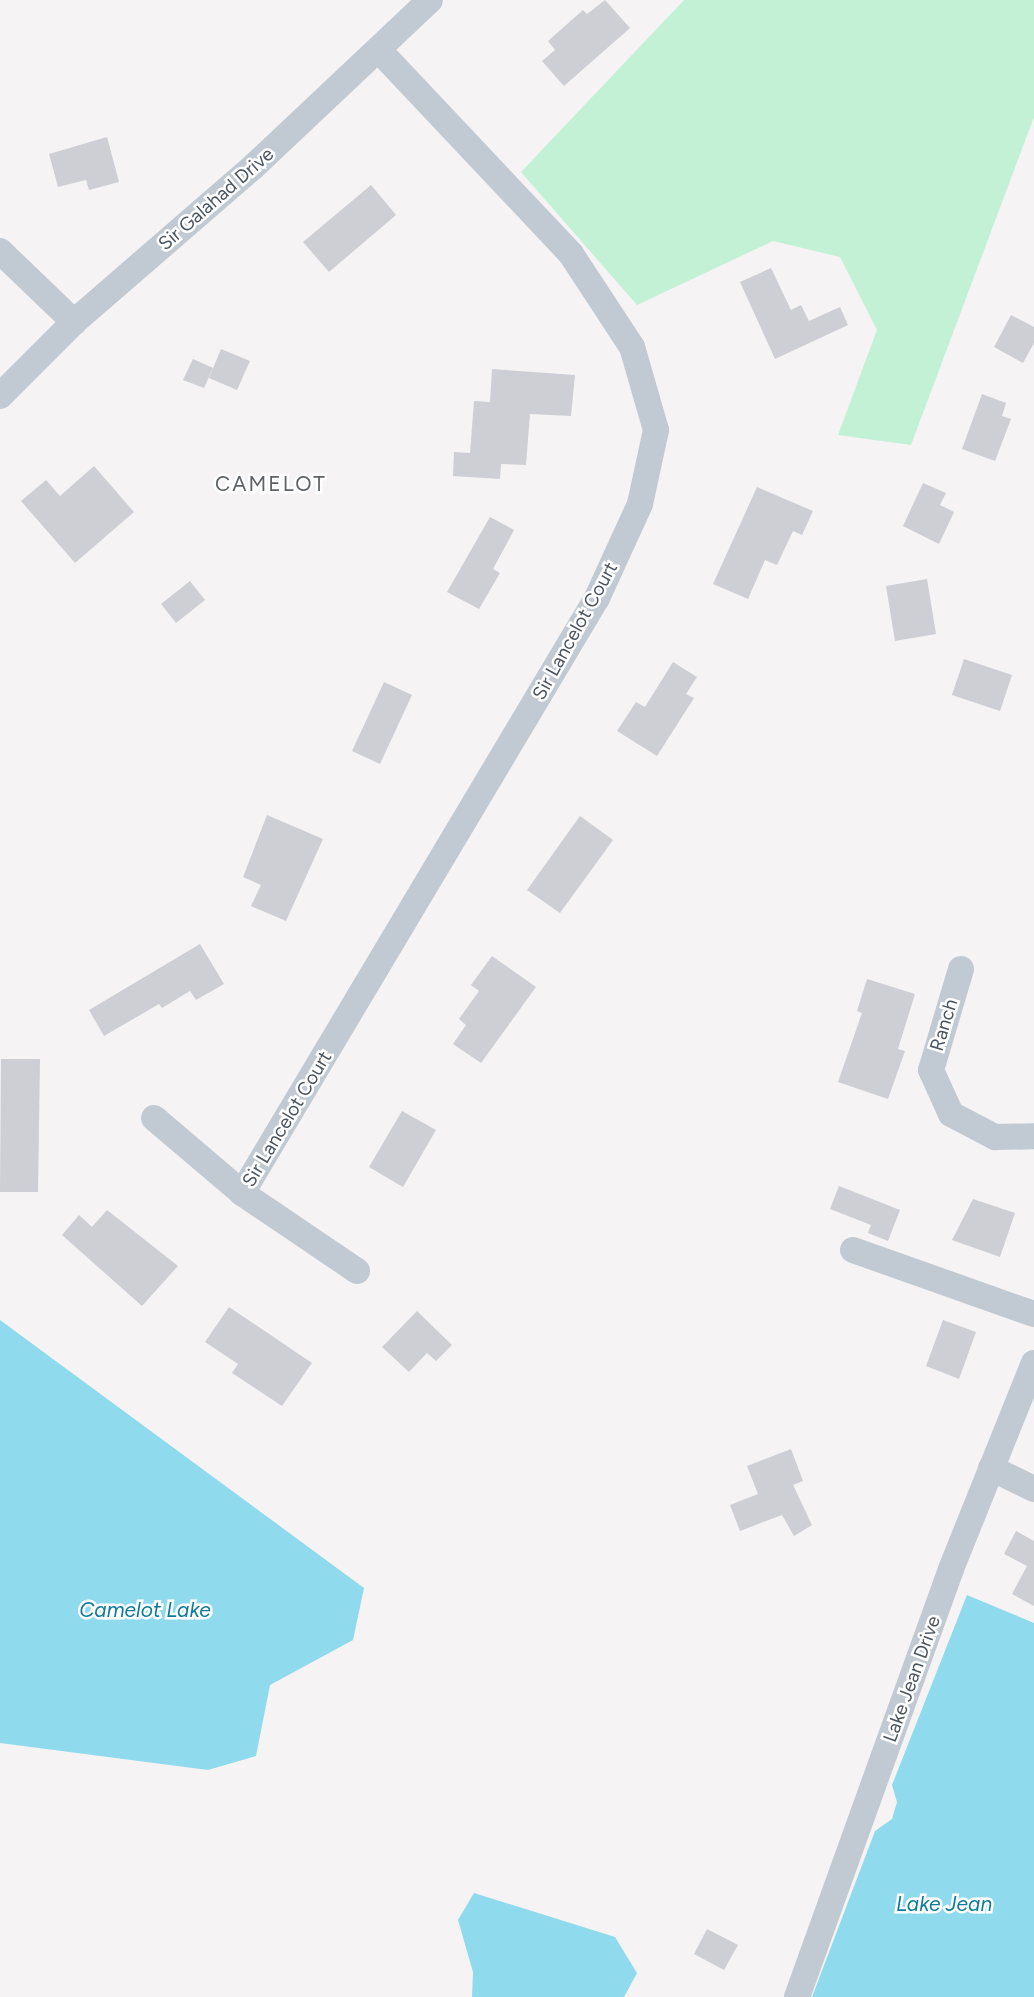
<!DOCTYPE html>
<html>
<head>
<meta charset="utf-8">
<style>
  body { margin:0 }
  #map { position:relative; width:1034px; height:1997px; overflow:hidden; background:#f5f3f3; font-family:Figtree,sans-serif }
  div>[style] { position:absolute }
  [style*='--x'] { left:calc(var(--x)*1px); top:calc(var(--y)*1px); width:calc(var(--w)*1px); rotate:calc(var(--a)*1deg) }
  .green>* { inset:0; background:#c3f1d5 }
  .water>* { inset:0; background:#90daee }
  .building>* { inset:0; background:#cdcfd5 }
  .minor>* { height:26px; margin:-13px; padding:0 13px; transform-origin:13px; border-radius:13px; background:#c1cad2 }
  span { translate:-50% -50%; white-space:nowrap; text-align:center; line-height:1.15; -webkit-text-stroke:5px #fff; paint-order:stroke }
  .street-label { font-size:19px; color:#4a5661 }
  .neighbourhood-label { font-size:21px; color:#5f6368; letter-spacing:2px }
  .water-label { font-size:21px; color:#0c7c9b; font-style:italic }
</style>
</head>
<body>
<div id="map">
  <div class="green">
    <i style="clip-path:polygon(684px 0,1034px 0,1034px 117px,911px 445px,838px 435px,877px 330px,840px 257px,773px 241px,637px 305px,521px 172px)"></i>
  </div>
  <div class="water">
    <i style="clip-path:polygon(0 1320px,364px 1588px,353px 1640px,270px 1685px,256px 1756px,208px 1770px,0 1743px)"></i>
    <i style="clip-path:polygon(967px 1595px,1034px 1623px,1034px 1997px,812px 1997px,875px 1831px,892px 1819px,897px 1802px,892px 1785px)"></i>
    <i style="clip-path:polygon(474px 1893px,615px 1937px,637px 1973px,624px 1997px,472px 1997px,473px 1972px,458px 1920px)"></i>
  </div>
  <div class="building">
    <i style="clip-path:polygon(605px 0,630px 28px,564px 86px,542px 61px,555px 50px,548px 41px,583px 10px,587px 14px)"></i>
    <i style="clip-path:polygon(107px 137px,119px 182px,89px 190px,86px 180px,58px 187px,49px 154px)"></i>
    <i style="clip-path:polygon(371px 185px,396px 215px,329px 272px,303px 242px)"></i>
    <i style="clip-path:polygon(771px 268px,791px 310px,801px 305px,809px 321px,840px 307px,848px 325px,775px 359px,740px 282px)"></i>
    <i style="clip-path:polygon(1011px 315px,1034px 327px,1034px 343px,1023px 363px,994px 347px)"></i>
    <i style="clip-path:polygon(221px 349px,250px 361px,237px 390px,209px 378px)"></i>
    <i style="clip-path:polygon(193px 359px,213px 368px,204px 388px,183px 380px)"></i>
    <i style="clip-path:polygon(492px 369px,575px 375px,571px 416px,530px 414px,526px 465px,501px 464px,500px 479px,453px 476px,454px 452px,470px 453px,474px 401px,490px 402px)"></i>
    <i style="clip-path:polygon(982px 394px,1006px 403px,1002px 416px,1011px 419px,995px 461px,962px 449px)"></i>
    <i style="clip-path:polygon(94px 466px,134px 512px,75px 563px,21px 501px,46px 480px,60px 496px)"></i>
    <i style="clip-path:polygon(923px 483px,946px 493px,940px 505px,954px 512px,939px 544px,903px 526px)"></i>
    <i style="clip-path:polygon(757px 487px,813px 511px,802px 535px,793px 531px,777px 565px,765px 560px,748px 599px,713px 584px)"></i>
    <i style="clip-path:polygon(490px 517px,514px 530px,493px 569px,500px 573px,479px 609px,447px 592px)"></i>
    <i style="clip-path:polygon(927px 579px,936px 634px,895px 641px,886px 586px)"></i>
    <i style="clip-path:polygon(190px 581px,205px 600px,176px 623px,161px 604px)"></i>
    <i style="clip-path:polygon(964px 659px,1012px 675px,1000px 711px,952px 695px)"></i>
    <i style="clip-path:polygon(673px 662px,697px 677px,686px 694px,694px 698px,657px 756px,617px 731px,636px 702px,645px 707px)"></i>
    <i style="clip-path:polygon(384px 682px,412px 695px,380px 764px,352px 751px)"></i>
    <i style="clip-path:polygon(267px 815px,323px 839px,286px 921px,251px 906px,261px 885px,243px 877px)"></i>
    <i style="clip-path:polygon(580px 816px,613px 840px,560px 913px,527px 890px)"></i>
    <i style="clip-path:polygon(200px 944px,224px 984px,196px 1000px,190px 991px,162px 1008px,159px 1004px,104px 1036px,89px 1010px)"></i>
    <i style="clip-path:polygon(492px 956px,536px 987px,481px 1063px,453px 1044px,466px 1025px,459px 1019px,479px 991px,471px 985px)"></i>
    <i style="clip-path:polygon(867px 979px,915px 994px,898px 1049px,905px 1051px,888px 1099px,838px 1082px,862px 1013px,857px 1011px)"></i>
    <i style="clip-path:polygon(1px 1059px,40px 1059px,38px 1192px,0 1192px)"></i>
    <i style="clip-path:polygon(402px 1111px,436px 1130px,403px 1187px,369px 1167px)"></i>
    <i style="clip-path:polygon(839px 1186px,900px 1210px,888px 1241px,868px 1233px,871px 1225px,830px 1209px)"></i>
    <i style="clip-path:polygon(973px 1199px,1015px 1213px,1000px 1257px,952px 1240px)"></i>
    <i style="clip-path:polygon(107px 1210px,178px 1266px,142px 1306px,62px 1235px,79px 1215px,92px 1227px)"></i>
    <i style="clip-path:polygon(229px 1307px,312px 1363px,282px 1406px,232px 1373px,238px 1364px,205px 1342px)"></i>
    <i style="clip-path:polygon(417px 1311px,452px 1345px,436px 1361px,427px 1353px,409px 1372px,382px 1347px)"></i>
    <i style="clip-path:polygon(943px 1320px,976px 1332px,959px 1379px,926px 1366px)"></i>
    <i style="clip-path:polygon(791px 1449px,803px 1481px,793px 1485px,812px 1525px,794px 1536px,782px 1515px,740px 1531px,730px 1505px,758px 1494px,747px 1466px)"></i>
    <i style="clip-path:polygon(1016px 1531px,1034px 1541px,1034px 1606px,1012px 1594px,1027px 1566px,1004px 1554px)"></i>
    <i style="clip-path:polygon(707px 1929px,738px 1945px,724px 1970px,694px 1954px)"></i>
  </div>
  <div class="minor">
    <i style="--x:0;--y:251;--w:103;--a:43.8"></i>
    <i style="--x:0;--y:396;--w:105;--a:-45"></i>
    <i style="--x:74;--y:322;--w:237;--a:-40.9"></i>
    <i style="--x:253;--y:167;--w:243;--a:-43.3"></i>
    <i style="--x:961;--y:969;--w:105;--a:106.5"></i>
    <i style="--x:931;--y:1070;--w:48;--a:65.6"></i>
    <i style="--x:951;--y:1114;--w:50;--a:27.6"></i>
    <i style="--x:995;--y:1137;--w:39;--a:-1"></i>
    <i style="--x:154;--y:1118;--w:116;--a:40.4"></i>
    <i style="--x:242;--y:1193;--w:139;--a:34.1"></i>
    <i style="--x:242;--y:1193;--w:693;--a:-59.18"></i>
    <i style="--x:597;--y:598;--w:103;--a:-65.4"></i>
    <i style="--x:640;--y:504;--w:76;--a:-77.8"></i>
    <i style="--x:656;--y:430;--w:86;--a:-106.1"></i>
    <i style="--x:632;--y:347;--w:111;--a:-123.3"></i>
    <i style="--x:571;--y:254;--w:280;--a:-133.3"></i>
    <i style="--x:853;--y:1250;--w:192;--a:19.5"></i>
    <i style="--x:991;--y:1468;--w:48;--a:26"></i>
    <i style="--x:797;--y:1997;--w:455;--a:-70.2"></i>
    <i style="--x:951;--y:1569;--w:222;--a:-68.1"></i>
  </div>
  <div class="street-label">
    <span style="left:216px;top:199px;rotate:-41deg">Sir Galahad Drive</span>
    <span style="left:575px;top:631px;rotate:-61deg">Sir Lancelot Court</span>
    <span style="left:944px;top:1025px;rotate:-73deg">Ranch</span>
    <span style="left:287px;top:1119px;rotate:-59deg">Sir Lancelot Court</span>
    <span style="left:912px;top:1679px;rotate:-70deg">Lake Jean Drive</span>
  </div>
  <div class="neighbourhood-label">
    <span style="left:271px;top:484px">CAMELOT</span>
  </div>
  <div class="water-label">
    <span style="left:145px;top:1610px">Camelot Lake</span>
    <span style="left:944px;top:1904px">Lake Jean</span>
  </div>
</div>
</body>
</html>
